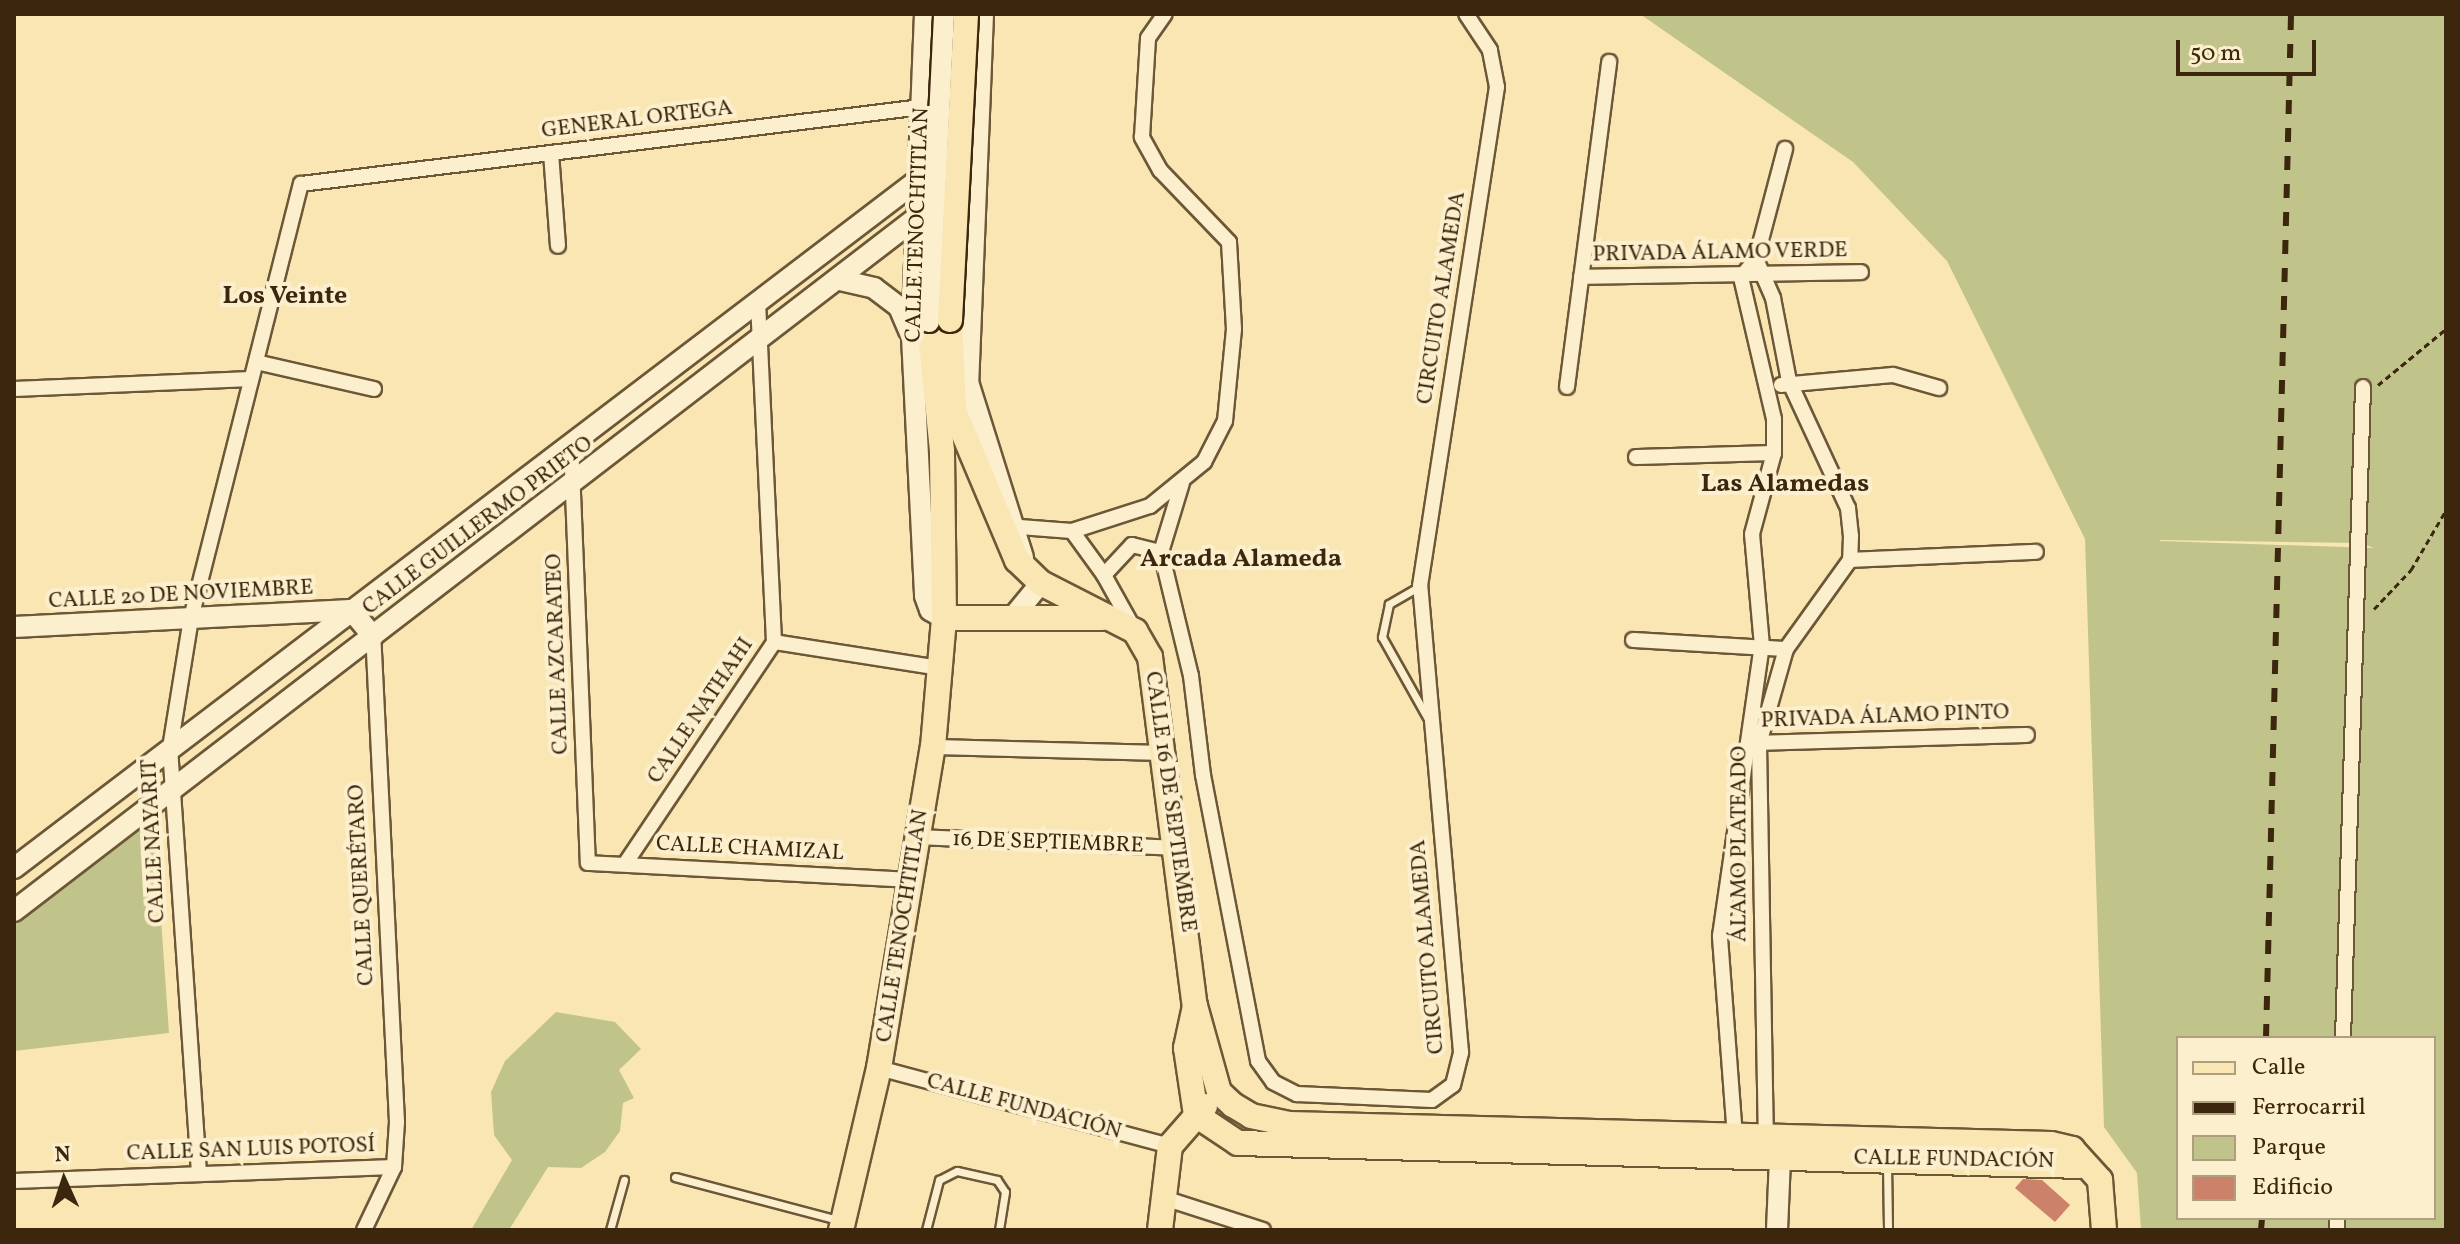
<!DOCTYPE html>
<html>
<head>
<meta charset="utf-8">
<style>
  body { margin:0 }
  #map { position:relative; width:2460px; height:1244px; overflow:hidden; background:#fae6b3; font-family:Vollkorn,serif }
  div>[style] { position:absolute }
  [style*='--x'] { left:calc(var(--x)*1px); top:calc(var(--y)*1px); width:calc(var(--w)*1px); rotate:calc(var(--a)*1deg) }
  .green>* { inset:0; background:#c1c48a }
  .building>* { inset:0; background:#cc816a }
  .path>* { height:3px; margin-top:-1.5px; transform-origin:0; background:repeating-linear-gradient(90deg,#3c270e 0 6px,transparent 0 10px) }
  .roads { filter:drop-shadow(2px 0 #6c5737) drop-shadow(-2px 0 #6c5737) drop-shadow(0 2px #6c5737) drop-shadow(0 -2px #6c5737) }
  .lane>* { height:7px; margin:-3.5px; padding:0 3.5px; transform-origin:3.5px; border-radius:3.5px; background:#fcefce }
  .street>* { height:14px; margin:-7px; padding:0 7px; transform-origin:7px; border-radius:7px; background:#fcefce }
  .secondary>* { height:20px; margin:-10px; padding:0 10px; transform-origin:10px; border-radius:10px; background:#fcefce }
  .primary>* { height:24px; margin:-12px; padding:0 12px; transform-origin:12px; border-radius:12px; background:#fae6b3 }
  .rail>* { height:6px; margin-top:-3px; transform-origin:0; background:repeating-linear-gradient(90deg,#3c270e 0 14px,transparent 0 28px) }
  .bridges { filter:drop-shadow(2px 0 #3c270e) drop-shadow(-2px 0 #3c270e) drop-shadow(0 2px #3c270e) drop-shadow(0 -2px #3c270e) }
  .secondary-bridge>* { height:20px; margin:-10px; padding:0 10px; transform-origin:10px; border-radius:10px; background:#fcefce }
  .primary-bridge>* { height:24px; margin:-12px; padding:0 12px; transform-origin:12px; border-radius:12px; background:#fae6b3 }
  span { translate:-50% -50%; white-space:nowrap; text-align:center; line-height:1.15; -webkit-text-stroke:8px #fcefce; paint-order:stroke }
  .street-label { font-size:22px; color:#3c270e }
  .quarter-label { font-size:26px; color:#3c270e; font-weight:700 }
  .frame { position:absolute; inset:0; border:16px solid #3c270e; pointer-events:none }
  .legend { position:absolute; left:2176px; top:1036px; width:260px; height:184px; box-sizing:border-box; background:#fcefce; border:2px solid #af9f81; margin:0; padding:10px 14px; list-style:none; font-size:24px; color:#3c270e }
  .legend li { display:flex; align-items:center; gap:16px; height:40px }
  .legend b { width:40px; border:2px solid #af9f81 }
  .north { position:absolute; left:24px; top:1140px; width:80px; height:80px; -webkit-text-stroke:6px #fcefce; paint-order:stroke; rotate:357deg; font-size:22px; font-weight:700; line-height:32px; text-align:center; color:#3c270e }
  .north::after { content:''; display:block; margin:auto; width:28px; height:36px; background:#3c270e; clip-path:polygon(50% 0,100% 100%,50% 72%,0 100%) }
  .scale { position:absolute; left:2176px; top:40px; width:140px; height:36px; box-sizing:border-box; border:4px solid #3c270e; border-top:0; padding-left:10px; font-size:24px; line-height:28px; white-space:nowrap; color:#3c270e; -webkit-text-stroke:6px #fcefce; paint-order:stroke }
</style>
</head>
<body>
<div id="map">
  <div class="green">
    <i style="clip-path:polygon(evenodd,1640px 14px,2446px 14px,2446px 1230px,2141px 1230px,2137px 1173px,2104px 1127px,2085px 539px,1947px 261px,1853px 162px,1640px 14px,2160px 540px,2361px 543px,2374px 548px,2160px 541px,2160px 540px,1640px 14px,2178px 1038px,2434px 1038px,2434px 1218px,2178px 1218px,2178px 1038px)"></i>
    <i style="clip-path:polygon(153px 804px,169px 1033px,14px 1051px,14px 916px)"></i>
    <i style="clip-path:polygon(556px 1012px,615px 1022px,641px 1049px,619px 1070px,634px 1098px,623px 1103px,620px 1131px,605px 1152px,581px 1168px,548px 1167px,509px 1230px,471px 1230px,512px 1160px,494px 1135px,491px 1092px,505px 1061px)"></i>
  </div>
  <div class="building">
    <i style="clip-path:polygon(2023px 1179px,2042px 1180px,2070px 1205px,2055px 1222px,2015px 1188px)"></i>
  </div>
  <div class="path">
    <i style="--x:2378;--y:385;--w:88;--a:-39.5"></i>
    <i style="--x:2374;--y:609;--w:54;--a:-46.5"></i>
    <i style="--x:2411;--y:570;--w:69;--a:-59.7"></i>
  </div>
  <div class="roads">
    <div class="lane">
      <i style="--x:1420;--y:586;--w:36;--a:150"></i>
      <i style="--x:1389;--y:604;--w:34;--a:102"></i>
      <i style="--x:1382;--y:637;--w:94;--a:60.7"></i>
      <i style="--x:1887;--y:1164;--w:66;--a:89.1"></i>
      <i style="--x:675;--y:1177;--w:172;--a:14.8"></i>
      <i style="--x:610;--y:1230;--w:52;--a:-74.4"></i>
      <i style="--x:926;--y:1230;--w:52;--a:-75.4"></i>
      <i style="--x:939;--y:1180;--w:20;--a:-27"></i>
      <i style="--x:957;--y:1171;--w:41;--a:12.7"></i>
      <i style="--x:997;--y:1180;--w:14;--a:56"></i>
      <i style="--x:1005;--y:1192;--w:38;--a:99"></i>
    </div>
    <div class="street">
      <i style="--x:551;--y:153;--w:93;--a:85.7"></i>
      <i style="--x:1756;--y:259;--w:43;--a:66.4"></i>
      <i style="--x:1773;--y:298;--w:85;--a:79.1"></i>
      <i style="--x:1789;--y:381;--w:140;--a:65.1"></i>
      <i style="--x:1848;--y:508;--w:28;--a:84"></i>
      <i style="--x:1851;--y:536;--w:24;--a:92"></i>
      <i style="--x:1850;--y:560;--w:110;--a:125.7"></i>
      <i style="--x:1786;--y:649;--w:99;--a:105.9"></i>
      <i style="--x:1759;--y:744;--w:393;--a:89"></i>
      <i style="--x:1581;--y:277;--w:280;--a:-1"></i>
      <i style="--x:758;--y:302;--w:340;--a:87.3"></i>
      <i style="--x:256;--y:362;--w:121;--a:12.9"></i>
      <i style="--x:1781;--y:385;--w:112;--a:-5.1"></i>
      <i style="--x:1893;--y:375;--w:48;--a:15.8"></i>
      <i style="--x:1567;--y:387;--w:328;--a:-82.6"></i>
      <i style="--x:14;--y:389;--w:237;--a:-2.4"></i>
      <i style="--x:571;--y:443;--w:420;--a:87.7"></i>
      <i style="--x:588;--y:863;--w:322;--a:3"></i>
      <i style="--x:1636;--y:457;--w:138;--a:-1.7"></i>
      <i style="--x:1182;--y:483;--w:72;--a:106.9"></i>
      <i style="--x:1161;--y:552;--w:128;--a:76.4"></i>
      <i style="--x:1191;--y:676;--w:100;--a:83.1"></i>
      <i style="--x:1203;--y:775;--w:291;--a:79.1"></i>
      <i style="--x:1258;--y:1061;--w:26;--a:54"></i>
      <i style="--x:1273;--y:1082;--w:27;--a:27"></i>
      <i style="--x:1297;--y:1094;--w:135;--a:2.5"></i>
      <i style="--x:1432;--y:1100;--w:26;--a:-36"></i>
      <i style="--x:1453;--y:1085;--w:34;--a:-76"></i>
      <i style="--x:1461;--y:1052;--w:468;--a:-95"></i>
      <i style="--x:1420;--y:586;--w:505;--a:-81.23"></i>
      <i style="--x:1497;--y:87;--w:38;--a:-101"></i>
      <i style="--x:1490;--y:50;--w:43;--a:-123.7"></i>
      <i style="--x:1007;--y:526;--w:65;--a:4.4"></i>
      <i style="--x:1072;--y:531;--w:82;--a:-17.8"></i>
      <i style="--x:1150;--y:506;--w:70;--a:-39.2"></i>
      <i style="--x:1204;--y:462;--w:46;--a:-62.9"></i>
      <i style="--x:1225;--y:421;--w:92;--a:-84.4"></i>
      <i style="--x:1234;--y:329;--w:87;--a:-93.3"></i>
      <i style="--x:1229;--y:242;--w:100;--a:-133.8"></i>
      <i style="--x:1160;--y:170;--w:38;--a:-119"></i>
      <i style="--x:1142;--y:137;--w:99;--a:-86.5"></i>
      <i style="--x:1148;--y:38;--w:29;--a:-55"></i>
      <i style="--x:1072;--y:531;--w:54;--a:54"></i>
      <i style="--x:1850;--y:560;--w:186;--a:-2.5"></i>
      <i style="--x:1134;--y:629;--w:62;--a:-119.1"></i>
      <i style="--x:1104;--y:575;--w:41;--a:-47"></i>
      <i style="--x:1132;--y:545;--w:30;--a:14"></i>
      <i style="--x:1633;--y:640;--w:153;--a:3.4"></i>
      <i style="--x:774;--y:642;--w:168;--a:8.9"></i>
      <i style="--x:1753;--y:743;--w:274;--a:-1.7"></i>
      <i style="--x:933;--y:747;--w:232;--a:1.5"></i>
      <i style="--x:917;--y:837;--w:262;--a:2.4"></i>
      <i style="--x:625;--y:864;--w:267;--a:-56.1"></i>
      <i style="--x:2343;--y:1038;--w:651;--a:-88.24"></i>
      <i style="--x:879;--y:1068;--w:301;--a:15"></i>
      <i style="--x:1735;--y:1137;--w:202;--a:-94.3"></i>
      <i style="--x:1720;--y:936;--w:293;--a:-81.8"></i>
      <i style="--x:1762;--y:646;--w:112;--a:-95.1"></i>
      <i style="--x:1752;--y:534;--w:84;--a:-74.8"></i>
      <i style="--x:1774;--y:453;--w:34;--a:-90"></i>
      <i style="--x:1774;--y:419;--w:146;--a:-103.1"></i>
      <i style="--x:1741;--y:277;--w:23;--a:-50"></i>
      <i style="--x:1756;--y:259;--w:114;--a:-75.2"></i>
      <i style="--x:199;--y:1173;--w:426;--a:-93.9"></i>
      <i style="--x:170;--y:748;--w:132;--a:-80.8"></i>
      <i style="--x:191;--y:618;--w:448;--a:-75.8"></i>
      <i style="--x:301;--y:184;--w:634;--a:-7.07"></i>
      <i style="--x:14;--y:1181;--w:380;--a:-2.1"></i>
      <i style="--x:1164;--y:1198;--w:104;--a:17.9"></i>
      <i style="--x:364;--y:1230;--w:70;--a:-64.5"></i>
      <i style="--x:394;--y:1167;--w:45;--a:-86.2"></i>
      <i style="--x:397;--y:1122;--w:487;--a:-92.8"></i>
      <i style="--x:2337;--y:1230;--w:12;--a:-90"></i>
    </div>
    <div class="secondary">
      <i style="--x:925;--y:14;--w:323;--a:92.3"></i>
      <i style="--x:912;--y:337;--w:259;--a:87.1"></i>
      <i style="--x:925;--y:596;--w:15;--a:70"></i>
      <i style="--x:930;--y:610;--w:16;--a:30"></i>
      <i style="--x:983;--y:14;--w:368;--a:92.3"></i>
      <i style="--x:968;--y:382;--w:184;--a:72.6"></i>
      <i style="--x:840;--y:280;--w:35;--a:13"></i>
      <i style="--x:874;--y:288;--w:31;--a:37"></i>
      <i style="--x:899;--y:307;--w:26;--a:67"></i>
      <i style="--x:1012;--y:618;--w:45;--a:-50.4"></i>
      <i style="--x:14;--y:627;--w:337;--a:-2.9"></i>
      <i style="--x:351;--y:610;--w:34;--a:50"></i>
      <i style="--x:14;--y:868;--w:1136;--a:-37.27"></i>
      <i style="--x:918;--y:180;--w:66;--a:-26.2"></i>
      <i style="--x:14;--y:911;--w:1136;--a:-37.53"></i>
      <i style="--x:915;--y:219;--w:68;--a:-26.9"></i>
      <i style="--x:1777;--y:1230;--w:73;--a:-87.6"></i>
    </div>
    <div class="primary">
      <i style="--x:950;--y:320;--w:91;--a:87.5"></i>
      <i style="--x:954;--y:411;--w:162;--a:67.1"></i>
      <i style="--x:1017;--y:560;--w:33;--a:44"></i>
      <i style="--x:1041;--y:583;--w:106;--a:27.1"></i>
      <i style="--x:1135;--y:631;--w:30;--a:60"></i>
      <i style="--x:1150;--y:657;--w:352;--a:82.7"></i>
      <i style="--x:1195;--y:1006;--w:89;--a:74.4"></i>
      <i style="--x:1219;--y:1092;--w:19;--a:43"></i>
      <i style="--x:1233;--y:1105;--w:21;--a:31"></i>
      <i style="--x:1251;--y:1116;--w:39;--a:12"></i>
      <i style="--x:1289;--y:1124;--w:762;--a:1.5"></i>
      <i style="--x:2051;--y:1144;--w:22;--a:13"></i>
      <i style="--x:2072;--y:1149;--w:42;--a:47.9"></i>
      <i style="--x:2100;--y:1180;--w:50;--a:85.4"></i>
      <i style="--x:944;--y:618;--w:158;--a:0"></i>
      <i style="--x:1195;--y:1006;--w:43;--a:102.1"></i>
      <i style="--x:1186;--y:1048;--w:68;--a:81.5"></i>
      <i style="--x:1196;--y:1115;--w:50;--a:33.7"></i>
      <i style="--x:1238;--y:1143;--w:842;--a:1.56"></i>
      <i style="--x:841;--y:1230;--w:166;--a:-76.8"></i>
      <i style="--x:879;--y:1068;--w:326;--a:-80.5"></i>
      <i style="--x:933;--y:747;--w:129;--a:-85.1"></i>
      <i style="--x:944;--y:618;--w:167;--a:-90.7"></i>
      <i style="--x:942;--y:451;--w:130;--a:-95.8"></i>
      <i style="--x:1160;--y:1230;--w:85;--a:-83.2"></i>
      <i style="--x:1170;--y:1146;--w:53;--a:-48.8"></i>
    </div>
  </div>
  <div class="rail">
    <i style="--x:2266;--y:1038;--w:1024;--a:-88.6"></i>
    <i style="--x:2261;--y:1230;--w:12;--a:-85"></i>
  </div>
  <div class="bridges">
    <div class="secondary-bridge">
      <i style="--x:929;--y:322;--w:308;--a:-87.2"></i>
    </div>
    <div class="primary-bridge">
      <i style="--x:950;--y:320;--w:306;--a:-87"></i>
    </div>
  </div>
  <div class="street-label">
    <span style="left:637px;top:120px;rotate:-7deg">GENERAL ORTEGA</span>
    <span style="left:918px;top:225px;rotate:-88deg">CALLE TENOCHTITLAN</span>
    <span style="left:1720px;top:253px;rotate:-1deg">PRIVADA ÁLAMO VERDE</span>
    <span style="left:1442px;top:298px;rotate:-81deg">CIRCUITO ALAMEDA</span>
    <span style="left:478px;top:526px;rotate:-37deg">CALLE GUILLERMO PRIETO</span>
    <span style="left:181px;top:595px;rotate:-3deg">CALLE 20 DE NOVIEMBRE</span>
    <span style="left:558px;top:654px;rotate:-92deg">CALLE AZCARATEO</span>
    <span style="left:701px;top:711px;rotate:-56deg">CALLE NATHAHI</span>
    <span style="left:1885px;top:717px;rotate:-2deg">PRIVADA ÁLAMO PINTO</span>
    <span style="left:1170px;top:802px;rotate:82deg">CALLE 16 DE SEPTIEMBRE</span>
    <span style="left:154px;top:841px;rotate:-93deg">CALLE NAYARIT</span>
    <span style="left:1048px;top:843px;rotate:2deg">16 DE SEPTIEMBRE</span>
    <span style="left:1740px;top:844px;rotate:-90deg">ÁLAMO PLATEADO</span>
    <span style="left:750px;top:849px;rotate:3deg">CALLE CHAMIZAL</span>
    <span style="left:362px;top:885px;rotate:-93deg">CALLE QUERÉTARO</span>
    <span style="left:903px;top:926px;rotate:-81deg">CALLE TENOCHTITLAN</span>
    <span style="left:1428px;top:947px;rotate:-95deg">CIRCUITO ALAMEDA</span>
    <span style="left:1024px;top:1107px;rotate:15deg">CALLE FUNDACIÓN</span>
    <span style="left:251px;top:1150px;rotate:-2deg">CALLE SAN LUIS POTOSÍ</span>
    <span style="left:1954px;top:1160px;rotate:1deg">CALLE FUNDACIÓN</span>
  </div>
  <div class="quarter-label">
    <span style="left:285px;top:297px">Los Veinte</span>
    <span style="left:1785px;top:485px">Las Alamedas</span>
    <span style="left:1241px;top:560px">Arcada Alameda</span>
  </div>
  <div class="frame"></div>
  <ul class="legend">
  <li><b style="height:10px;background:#fae6b3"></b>Calle</li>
  <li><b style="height:10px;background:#3c270e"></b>Ferrocarril</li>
  <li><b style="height:22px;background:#c1c48a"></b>Parque</li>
  <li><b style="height:22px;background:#cc816a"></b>Edificio</li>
  </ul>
  <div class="north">N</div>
  <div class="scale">50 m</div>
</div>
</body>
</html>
